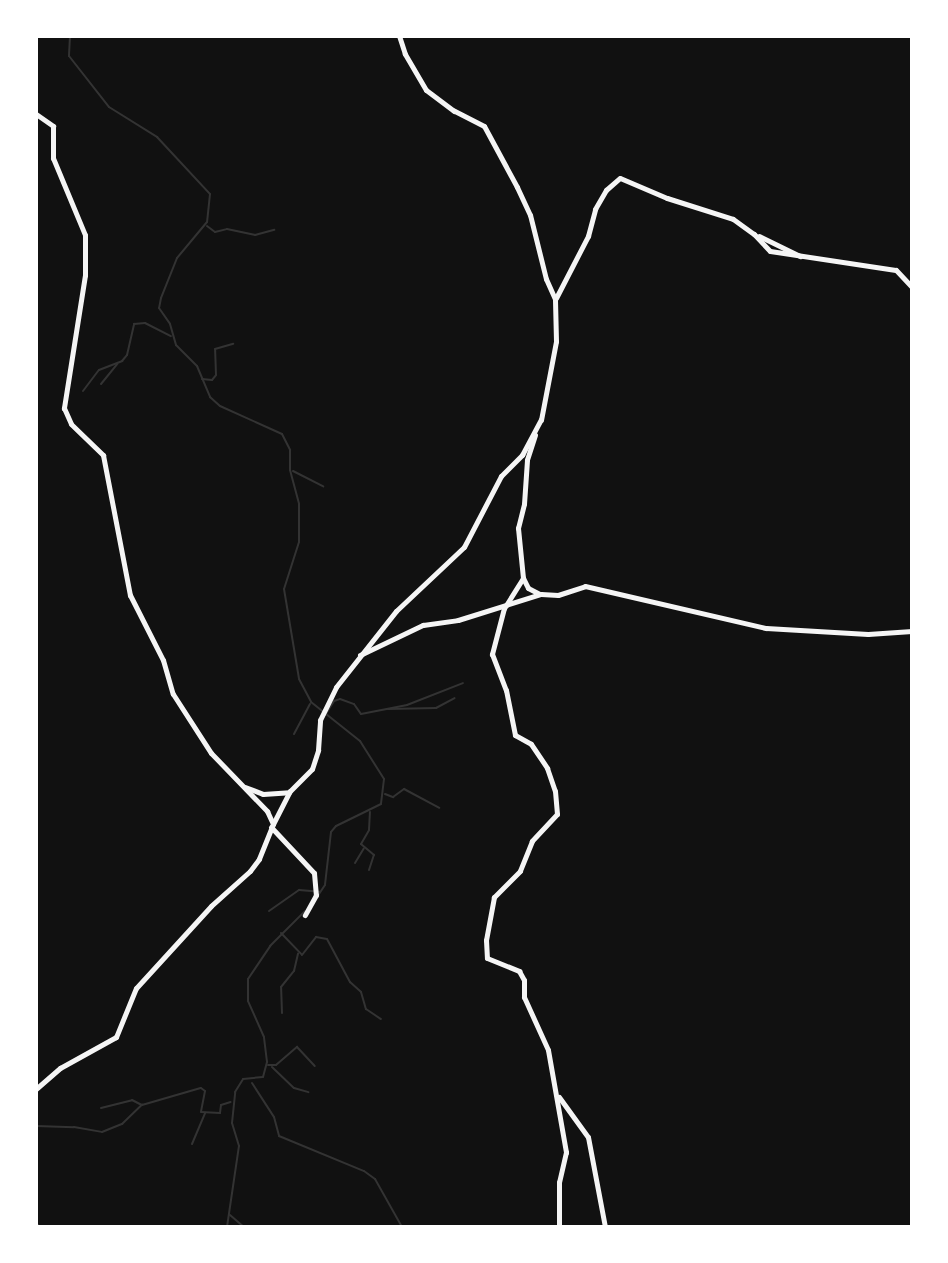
<!DOCTYPE html>
<html>
<head>
<meta charset="utf-8">
<style>
  body { margin:0 }
  #map { position:relative; width:948px; height:1263px; overflow:hidden; background:#111; font-family:"DM Sans",sans-serif }
  div>[style] { position:absolute }
  [style*='--x'] { left:calc(var(--x)*1px); top:calc(var(--y)*1px); width:calc(var(--w)*1px); rotate:calc(var(--a)*1deg) }
  .stream>* { height:2px; margin:-1px; padding:0 1px; transform-origin:1px; border-radius:1px; background:#333 }
  .minor>* { height:5px; margin:-2.5px; padding:0 2.5px; transform-origin:2.5px; border-radius:2.5px; background:#f5f5f5 }
  span { translate:-50% -50%; white-space:nowrap; text-align:center; line-height:1.15; -webkit-text-stroke:6px #fff; paint-order:stroke }
  .frame { position:absolute; inset:0; border:38px solid #fff; pointer-events:none }
</style>
</head>
<body>
<div id="map">
  <div class="stream">
    <i style="--x:70;--y:36;--w:20;--a:93"></i>
    <i style="--x:69;--y:56;--w:65;--a:51.9"></i>
    <i style="--x:109;--y:107;--w:57;--a:32"></i>
    <i style="--x:157;--y:137;--w:78;--a:47.1"></i>
    <i style="--x:210;--y:194;--w:28;--a:96"></i>
    <i style="--x:207;--y:222;--w:47;--a:129.8"></i>
    <i style="--x:177;--y:258;--w:43;--a:111.8"></i>
    <i style="--x:161;--y:298;--w:10;--a:101"></i>
    <i style="--x:159;--y:308;--w:19;--a:55"></i>
    <i style="--x:170;--y:324;--w:22;--a:74"></i>
    <i style="--x:176;--y:345;--w:30;--a:45"></i>
    <i style="--x:197;--y:366;--w:34;--a:67"></i>
    <i style="--x:210;--y:397;--w:13;--a:42"></i>
    <i style="--x:220;--y:406;--w:68;--a:24.3"></i>
    <i style="--x:282;--y:434;--w:18;--a:63"></i>
    <i style="--x:290;--y:450;--w:20;--a:90"></i>
    <i style="--x:290;--y:470;--w:35;--a:75"></i>
    <i style="--x:299;--y:504;--w:38;--a:90"></i>
    <i style="--x:299;--y:542;--w:49;--a:107.7"></i>
    <i style="--x:284;--y:589;--w:91;--a:80.5"></i>
    <i style="--x:299;--y:679;--w:26;--a:62"></i>
    <i style="--x:311;--y:702;--w:63;--a:38.5"></i>
    <i style="--x:360;--y:741;--w:45;--a:57.7"></i>
    <i style="--x:384;--y:779;--w:25;--a:97"></i>
    <i style="--x:381;--y:804;--w:50;--a:153.9"></i>
    <i style="--x:336;--y:826;--w:8;--a:130"></i>
    <i style="--x:331;--y:832;--w:53;--a:96.5"></i>
    <i style="--x:325;--y:885;--w:14;--a:124"></i>
    <i style="--x:207;--y:226;--w:10;--a:37"></i>
    <i style="--x:215;--y:232;--w:12;--a:-14"></i>
    <i style="--x:227;--y:229;--w:29;--a:12"></i>
    <i style="--x:255;--y:235;--w:20;--a:-15"></i>
    <i style="--x:202;--y:379;--w:10;--a:6"></i>
    <i style="--x:212;--y:380;--w:6;--a:-51"></i>
    <i style="--x:216;--y:375;--w:26;--a:-92"></i>
    <i style="--x:215;--y:349;--w:19;--a:-16"></i>
    <i style="--x:101;--y:384;--w:26;--a:-51"></i>
    <i style="--x:83;--y:391;--w:26;--a:-53"></i>
    <i style="--x:99;--y:370;--w:25;--a:-21"></i>
    <i style="--x:122;--y:361;--w:8;--a:-50"></i>
    <i style="--x:127;--y:355;--w:32;--a:-77"></i>
    <i style="--x:134;--y:324;--w:11;--a:-5"></i>
    <i style="--x:145;--y:323;--w:29;--a:27"></i>
    <i style="--x:293;--y:471;--w:34;--a:27"></i>
    <i style="--x:388;--y:709;--w:48;--a:-1.2"></i>
    <i style="--x:436;--y:708;--w:21;--a:-28"></i>
    <i style="--x:325;--y:715;--w:17;--a:-57"></i>
    <i style="--x:334;--y:701;--w:6;--a:-18"></i>
    <i style="--x:340;--y:699;--w:15;--a:20"></i>
    <i style="--x:354;--y:704;--w:12;--a:55"></i>
    <i style="--x:361;--y:714;--w:47;--a:-11.1"></i>
    <i style="--x:407;--y:705;--w:60;--a:-21.4"></i>
    <i style="--x:294;--y:734;--w:34;--a:-62"></i>
    <i style="--x:385;--y:794;--w:9;--a:21"></i>
    <i style="--x:393;--y:797;--w:14;--a:-36"></i>
    <i style="--x:404;--y:789;--w:40;--a:28"></i>
    <i style="--x:355;--y:863;--w:17;--a:-59"></i>
    <i style="--x:369;--y:870;--w:16;--a:-72"></i>
    <i style="--x:374;--y:855;--w:17;--a:-140"></i>
    <i style="--x:361;--y:844;--w:16;--a:-60"></i>
    <i style="--x:369;--y:830;--w:18;--a:-87"></i>
    <i style="--x:269;--y:911;--w:37;--a:-35"></i>
    <i style="--x:299;--y:890;--w:21;--a:5"></i>
    <i style="--x:281;--y:933;--w:30;--a:46"></i>
    <i style="--x:302;--y:955;--w:23;--a:-52"></i>
    <i style="--x:316;--y:937;--w:11;--a:10"></i>
    <i style="--x:327;--y:939;--w:49;--a:61.9"></i>
    <i style="--x:350;--y:982;--w:15;--a:42"></i>
    <i style="--x:361;--y:992;--w:18;--a:74"></i>
    <i style="--x:366;--y:1009;--w:18;--a:34"></i>
    <i style="--x:282;--y:1013;--w:26;--a:-92"></i>
    <i style="--x:281;--y:987;--w:21;--a:-51"></i>
    <i style="--x:294;--y:971;--w:18;--a:-77"></i>
    <i style="--x:268;--y:1065;--w:8;--a:0"></i>
    <i style="--x:276;--y:1065;--w:28;--a:-41"></i>
    <i style="--x:297;--y:1047;--w:26;--a:47"></i>
    <i style="--x:272;--y:1067;--w:30;--a:44"></i>
    <i style="--x:294;--y:1088;--w:15;--a:16"></i>
    <i style="--x:252;--y:1083;--w:40;--a:57.1"></i>
    <i style="--x:274;--y:1117;--w:20;--a:75"></i>
    <i style="--x:279;--y:1136;--w:92;--a:22.4"></i>
    <i style="--x:364;--y:1171;--w:14;--a:36"></i>
    <i style="--x:375;--y:1179;--w:55;--a:60.6"></i>
    <i style="--x:101;--y:1108;--w:32;--a:-14"></i>
    <i style="--x:132;--y:1100;--w:11;--a:27"></i>
    <i style="--x:36;--y:1126;--w:38;--a:2"></i>
    <i style="--x:74;--y:1127;--w:28;--a:10"></i>
    <i style="--x:102;--y:1132;--w:22;--a:-22"></i>
    <i style="--x:122;--y:1124;--w:28;--a:-44"></i>
    <i style="--x:142;--y:1105;--w:61;--a:-16.1"></i>
    <i style="--x:201;--y:1088;--w:5;--a:37"></i>
    <i style="--x:205;--y:1091;--w:21;--a:101"></i>
    <i style="--x:201;--y:1112;--w:19;--a:3"></i>
    <i style="--x:220;--y:1113;--w:8;--a:-83"></i>
    <i style="--x:221;--y:1105;--w:10;--a:-17"></i>
    <i style="--x:192;--y:1144;--w:34;--a:-67"></i>
    <i style="--x:230;--y:1215;--w:18;--a:41"></i>
    <i style="--x:227;--y:1227;--w:82;--a:-81.6"></i>
    <i style="--x:239;--y:1146;--w:24;--a:-107"></i>
    <i style="--x:232;--y:1123;--w:31;--a:-84"></i>
    <i style="--x:235;--y:1092;--w:15;--a:-58"></i>
    <i style="--x:243;--y:1079;--w:20;--a:-6"></i>
    <i style="--x:263;--y:1077;--w:16;--a:-75"></i>
    <i style="--x:267;--y:1062;--w:25;--a:-97"></i>
    <i style="--x:264;--y:1037;--w:39;--a:-114"></i>
    <i style="--x:248;--y:1001;--w:22;--a:-90"></i>
    <i style="--x:248;--y:979;--w:40;--a:-56"></i>
    <i style="--x:270;--y:946;--w:49;--a:-45"></i>
    <i style="--x:252;--y:1227;--w:10;--a:-6"></i>
  </div>
  <div class="minor">
    <i style="--x:36;--y:114;--w:21;--a:35"></i>
    <i style="--x:53;--y:126;--w:32;--a:90"></i>
    <i style="--x:53;--y:158;--w:83;--a:67.4"></i>
    <i style="--x:85;--y:235;--w:40;--a:90"></i>
    <i style="--x:85;--y:275;--w:135;--a:99"></i>
    <i style="--x:64;--y:408;--w:17;--a:66"></i>
    <i style="--x:71;--y:424;--w:45;--a:44.1"></i>
    <i style="--x:103;--y:455;--w:143;--a:79.1"></i>
    <i style="--x:130;--y:595;--w:73;--a:63.1"></i>
    <i style="--x:163;--y:660;--w:35;--a:74"></i>
    <i style="--x:173;--y:694;--w:70;--a:57.2"></i>
    <i style="--x:211;--y:753;--w:81;--a:46"></i>
    <i style="--x:267;--y:811;--w:14;--a:65"></i>
    <i style="--x:273;--y:824;--w:38;--a:112"></i>
    <i style="--x:259;--y:859;--w:15;--a:127"></i>
    <i style="--x:250;--y:871;--w:52;--a:138.1"></i>
    <i style="--x:211;--y:906;--w:111;--a:132.4"></i>
    <i style="--x:136;--y:988;--w:53;--a:112.2"></i>
    <i style="--x:116;--y:1037;--w:64;--a:151"></i>
    <i style="--x:60;--y:1068;--w:32;--a:139"></i>
    <i style="--x:759;--y:236;--w:46;--a:26"></i>
    <i style="--x:556;--y:298;--w:70;--a:-62.7"></i>
    <i style="--x:588;--y:236;--w:28;--a:-75"></i>
    <i style="--x:595;--y:209;--w:22;--a:-60"></i>
    <i style="--x:606;--y:190;--w:18;--a:-41"></i>
    <i style="--x:620;--y:178;--w:51;--a:23.1"></i>
    <i style="--x:667;--y:198;--w:69;--a:17.7"></i>
    <i style="--x:733;--y:219;--w:26;--a:36"></i>
    <i style="--x:754;--y:234;--w:23;--a:47"></i>
    <i style="--x:770;--y:251;--w:127;--a:8.6"></i>
    <i style="--x:896;--y:270;--w:23;--a:47"></i>
    <i style="--x:535;--y:435;--w:26;--a:108"></i>
    <i style="--x:527;--y:460;--w:44;--a:93.9"></i>
    <i style="--x:524;--y:504;--w:25;--a:104"></i>
    <i style="--x:518;--y:528;--w:50;--a:84.3"></i>
    <i style="--x:523;--y:578;--w:11;--a:63"></i>
    <i style="--x:528;--y:588;--w:13;--a:27"></i>
    <i style="--x:523;--y:578;--w:36;--a:122"></i>
    <i style="--x:504;--y:608;--w:48;--a:104.6"></i>
    <i style="--x:492;--y:654;--w:39;--a:69"></i>
    <i style="--x:506;--y:690;--w:46;--a:78.7"></i>
    <i style="--x:515;--y:735;--w:18;--a:29"></i>
    <i style="--x:531;--y:744;--w:29;--a:56"></i>
    <i style="--x:547;--y:768;--w:24;--a:71"></i>
    <i style="--x:555;--y:791;--w:23;--a:85"></i>
    <i style="--x:557;--y:814;--w:37;--a:133"></i>
    <i style="--x:532;--y:841;--w:32;--a:112"></i>
    <i style="--x:520;--y:871;--w:37;--a:135"></i>
    <i style="--x:494;--y:897;--w:44;--a:100.5"></i>
    <i style="--x:486;--y:940;--w:18;--a:87"></i>
    <i style="--x:487;--y:958;--w:35;--a:22"></i>
    <i style="--x:519;--y:971;--w:10;--a:61"></i>
    <i style="--x:524;--y:980;--w:17;--a:90"></i>
    <i style="--x:524;--y:997;--w:58;--a:65.6"></i>
    <i style="--x:548;--y:1050;--w:104;--a:80"></i>
    <i style="--x:566;--y:1152;--w:31;--a:103"></i>
    <i style="--x:559;--y:1182;--w:45;--a:90"></i>
    <i style="--x:360;--y:655;--w:70;--a:-25.5"></i>
    <i style="--x:423;--y:625;--w:35;--a:-8"></i>
    <i style="--x:458;--y:620;--w:87;--a:-17.4"></i>
    <i style="--x:541;--y:594;--w:17;--a:3"></i>
    <i style="--x:558;--y:595;--w:28;--a:-18"></i>
    <i style="--x:585;--y:586;--w:186;--a:13.1"></i>
    <i style="--x:766;--y:628;--w:102;--a:3.4"></i>
    <i style="--x:868;--y:634;--w:44;--a:-3.9"></i>
    <i style="--x:245;--y:787;--w:19;--a:21"></i>
    <i style="--x:263;--y:794;--w:26;--a:-4"></i>
    <i style="--x:273;--y:824;--w:37;--a:-63"></i>
    <i style="--x:290;--y:791;--w:31;--a:-45"></i>
    <i style="--x:312;--y:769;--w:20;--a:-72"></i>
    <i style="--x:318;--y:750;--w:30;--a:-86"></i>
    <i style="--x:320;--y:720;--w:37;--a:-64"></i>
    <i style="--x:336;--y:687;--w:97;--a:-51.7"></i>
    <i style="--x:396;--y:611;--w:93;--a:-43.3"></i>
    <i style="--x:464;--y:547;--w:80;--a:-62.5"></i>
    <i style="--x:501;--y:476;--w:30;--a:-45"></i>
    <i style="--x:522;--y:455;--w:40;--a:-62"></i>
    <i style="--x:541;--y:420;--w:80;--a:-79.2"></i>
    <i style="--x:556;--y:341;--w:42;--a:-91.4"></i>
    <i style="--x:555;--y:299;--w:22;--a:-114"></i>
    <i style="--x:546;--y:279;--w:66;--a:-104"></i>
    <i style="--x:530;--y:215;--w:31;--a:-115"></i>
    <i style="--x:517;--y:187;--w:69;--a:-118.4"></i>
    <i style="--x:484;--y:126;--w:34;--a:-153"></i>
    <i style="--x:454;--y:111;--w:35;--a:-143"></i>
    <i style="--x:426;--y:90;--w:42;--a:-120.3"></i>
    <i style="--x:405;--y:54;--w:19;--a:-108"></i>
    <i style="--x:271;--y:827;--w:63;--a:46.9"></i>
    <i style="--x:314;--y:873;--w:22;--a:85"></i>
    <i style="--x:316;--y:895;--w:23;--a:119"></i>
    <i style="--x:559;--y:1097;--w:49;--a:54.1"></i>
    <i style="--x:588;--y:1137;--w:92;--a:79.3"></i>
    <i style="--x:36;--y:1226;--w:1;--a:90"></i>
  </div>
  <div class="frame"></div>
</div>
</body>
</html>
